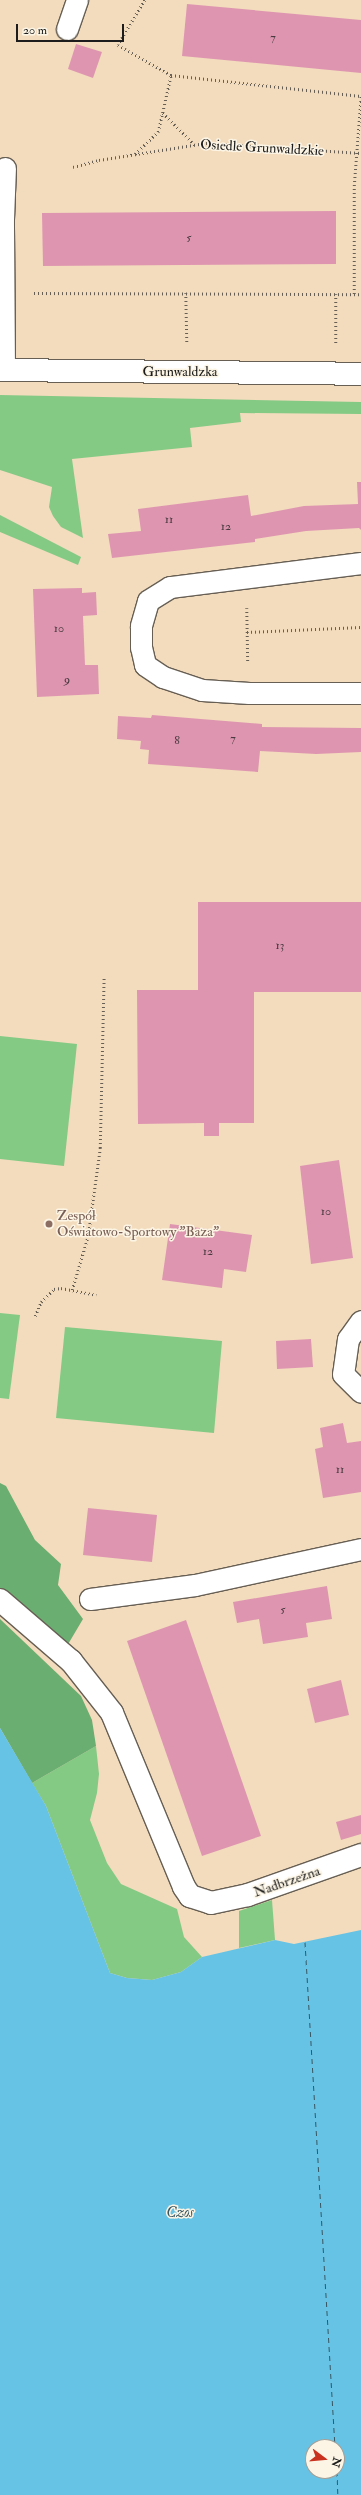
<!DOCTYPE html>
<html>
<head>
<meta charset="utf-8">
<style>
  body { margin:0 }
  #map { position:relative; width:361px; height:2495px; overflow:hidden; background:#f3dcbd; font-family:"IM FELL Double Pica",serif }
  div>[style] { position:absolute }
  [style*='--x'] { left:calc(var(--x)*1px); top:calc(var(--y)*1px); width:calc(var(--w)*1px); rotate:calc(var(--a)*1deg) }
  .green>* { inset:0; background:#84ca85 }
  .forest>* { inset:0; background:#6bae72 }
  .water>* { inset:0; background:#67c3e5 }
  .ferry>* { height:1px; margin-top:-0.5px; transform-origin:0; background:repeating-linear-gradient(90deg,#365662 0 5px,transparent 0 9px) }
  .building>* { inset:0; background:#de96b0 }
  .path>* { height:2.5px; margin-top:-1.25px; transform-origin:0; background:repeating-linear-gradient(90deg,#675f54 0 1px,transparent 0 4px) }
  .roads { filter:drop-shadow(1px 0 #675f54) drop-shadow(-1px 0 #675f54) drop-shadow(0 1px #675f54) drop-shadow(0 -1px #675f54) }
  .service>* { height:21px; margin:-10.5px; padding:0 10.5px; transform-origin:10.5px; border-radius:10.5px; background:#fff }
  .minor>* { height:22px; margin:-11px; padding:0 11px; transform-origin:11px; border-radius:11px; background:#fff }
  .dots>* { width:11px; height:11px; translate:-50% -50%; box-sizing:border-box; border:2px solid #fcf5e5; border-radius:50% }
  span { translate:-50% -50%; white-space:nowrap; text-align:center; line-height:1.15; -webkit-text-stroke:3px #fcf5e5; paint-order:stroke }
  .number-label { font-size:12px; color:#4c3a41 }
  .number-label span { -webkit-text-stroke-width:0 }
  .street-label { font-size:14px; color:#1c1c1c }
  .education-label { font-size:14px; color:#785e54 }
  .left { translate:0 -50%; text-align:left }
  .water-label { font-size:15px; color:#365662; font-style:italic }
  .north { position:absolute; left:305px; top:2439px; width:40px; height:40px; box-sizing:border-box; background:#fcf5e5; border:1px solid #a29e95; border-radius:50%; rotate:106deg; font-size:11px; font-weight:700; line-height:16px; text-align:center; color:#1c1c1c }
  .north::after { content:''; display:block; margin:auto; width:14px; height:18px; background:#c8321e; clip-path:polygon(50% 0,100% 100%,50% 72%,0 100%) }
  .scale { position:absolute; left:16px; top:24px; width:108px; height:18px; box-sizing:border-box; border:2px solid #1c1c1c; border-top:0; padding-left:5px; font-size:12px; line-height:14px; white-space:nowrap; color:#1c1c1c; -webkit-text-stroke:3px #fcf5e5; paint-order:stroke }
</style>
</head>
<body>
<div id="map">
  <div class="green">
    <i style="clip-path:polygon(0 395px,361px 402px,361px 414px,240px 413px,241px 422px,190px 428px,192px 447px,72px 459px,83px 538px,61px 527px,53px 516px,49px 507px,52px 487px,0 470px)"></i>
    <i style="clip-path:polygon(0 515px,81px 557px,78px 565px,0 532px)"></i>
    <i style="clip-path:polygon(0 1036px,77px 1044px,64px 1166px,0 1159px)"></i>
    <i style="clip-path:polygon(0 1313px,20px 1315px,9px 1399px,0 1398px)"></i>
    <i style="clip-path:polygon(65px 1327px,222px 1341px,214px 1433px,56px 1418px)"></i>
    <i style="clip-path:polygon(96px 1746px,99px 1774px,97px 1793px,90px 1820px,107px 1863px,121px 1884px,177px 1909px,184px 1937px,202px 1957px,181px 1972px,152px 1980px,127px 1978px,110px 1973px,46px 1806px,32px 1783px)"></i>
    <i style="clip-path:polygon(272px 1900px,275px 1940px,239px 1948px,239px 1911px)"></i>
  </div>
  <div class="forest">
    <i style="clip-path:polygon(0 1483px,6px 1486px,35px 1540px,61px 1564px,58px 1585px,83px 1619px,67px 1646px,0 1592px)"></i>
    <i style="clip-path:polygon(0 1619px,81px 1696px,92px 1720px,96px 1746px,32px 1783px,0 1728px)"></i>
  </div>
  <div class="water">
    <i style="clip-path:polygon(evenodd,0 1728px,46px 1806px,110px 1973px,127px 1978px,152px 1980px,181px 1972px,202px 1957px,275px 1940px,294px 1944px,361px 1930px,361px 2495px,0 2495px,0 1728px,313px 2447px,337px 2447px,337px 2471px,313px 2471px,313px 2447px)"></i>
  </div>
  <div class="ferry">
    <i style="--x:305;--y:1942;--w:506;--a:86.6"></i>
    <i style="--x:337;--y:2471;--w:24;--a:88"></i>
  </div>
  <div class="building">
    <i style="clip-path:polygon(187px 4px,361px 20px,361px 73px,182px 56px)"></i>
    <i style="clip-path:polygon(76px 44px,102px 52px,93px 78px,68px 69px)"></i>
    <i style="clip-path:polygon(336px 211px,336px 264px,43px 266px,42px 213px)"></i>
    <i style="clip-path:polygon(357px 482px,361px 482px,361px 530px,359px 528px,306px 531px,255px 539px,255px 542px,112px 558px,108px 534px,141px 531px,138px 509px,248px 495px,251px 516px,304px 506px,358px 504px)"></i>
    <i style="clip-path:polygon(82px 588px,82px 593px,96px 592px,97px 615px,83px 616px,85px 665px,98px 665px,99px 694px,37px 697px,33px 589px)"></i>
    <i style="clip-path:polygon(152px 715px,262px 724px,262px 727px,361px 728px,361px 752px,316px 754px,260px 751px,258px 772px,148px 764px,149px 750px,140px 749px,141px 741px,117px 739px,118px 716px,151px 718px)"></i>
    <i style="clip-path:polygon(198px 902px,361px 902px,361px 992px,254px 992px,254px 1123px,219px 1123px,219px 1136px,204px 1136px,204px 1123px,138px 1124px,137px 990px,198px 990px)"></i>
    <i style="clip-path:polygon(339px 1160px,353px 1258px,311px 1264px,300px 1166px)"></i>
    <i style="clip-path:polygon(170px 1224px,252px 1235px,246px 1272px,224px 1269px,222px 1288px,162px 1280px)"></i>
    <i style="clip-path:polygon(311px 1339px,313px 1367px,277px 1369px,276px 1341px)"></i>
    <i style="clip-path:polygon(343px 1423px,347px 1443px,361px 1441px,361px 1492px,323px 1498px,315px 1449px,323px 1447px,320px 1428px)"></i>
    <i style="clip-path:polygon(88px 1508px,157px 1515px,152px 1562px,83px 1555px)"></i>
    <i style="clip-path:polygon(327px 1586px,332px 1619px,306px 1623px,308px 1637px,263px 1644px,259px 1619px,237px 1623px,233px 1602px)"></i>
    <i style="clip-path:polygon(186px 1620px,261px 1836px,202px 1856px,127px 1641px)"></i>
    <i style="clip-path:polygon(341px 1680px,349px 1715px,315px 1723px,307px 1689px)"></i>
    <i style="clip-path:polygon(361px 1815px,361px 1834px,341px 1840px,336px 1822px)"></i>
  </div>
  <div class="path">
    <i style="--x:145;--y:0;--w:52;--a:121"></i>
    <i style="--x:118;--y:45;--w:61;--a:29.5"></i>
    <i style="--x:171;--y:75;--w:191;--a:6.3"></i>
    <i style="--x:163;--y:113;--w:45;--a:45"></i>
    <i style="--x:135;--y:154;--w:32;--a:-44"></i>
    <i style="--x:158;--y:132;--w:58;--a:-77.2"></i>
    <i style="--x:73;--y:167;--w:27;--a:-15"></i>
    <i style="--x:99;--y:160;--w:108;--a:-9"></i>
    <i style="--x:206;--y:143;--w:155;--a:3.7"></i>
    <i style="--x:34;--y:293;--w:327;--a:0.2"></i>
    <i style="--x:186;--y:293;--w:49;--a:88.8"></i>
    <i style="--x:336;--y:294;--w:50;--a:90"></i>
    <i style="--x:354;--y:294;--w:108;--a:-90"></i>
    <i style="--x:354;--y:186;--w:90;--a:-85.6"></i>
    <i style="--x:247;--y:608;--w:55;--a:89"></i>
    <i style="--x:247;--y:632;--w:114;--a:-2.5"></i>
    <i style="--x:72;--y:1290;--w:56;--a:-73.5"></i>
    <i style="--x:88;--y:1236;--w:89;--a:-82.2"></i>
    <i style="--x:100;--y:1148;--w:171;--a:-88.7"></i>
    <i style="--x:35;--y:1316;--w:15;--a:-67"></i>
    <i style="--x:41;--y:1302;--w:18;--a:-45"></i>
    <i style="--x:54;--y:1289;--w:7;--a:-8"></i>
    <i style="--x:61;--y:1288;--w:36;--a:11"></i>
  </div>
  <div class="roads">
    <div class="service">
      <i style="--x:67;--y:29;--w:31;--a:-71"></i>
      <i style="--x:4;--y:370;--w:151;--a:-90.4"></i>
      <i style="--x:3;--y:219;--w:51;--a:-87.8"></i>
      <i style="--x:361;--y:563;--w:193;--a:172.8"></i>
      <i style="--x:170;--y:587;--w:26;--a:148"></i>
      <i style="--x:148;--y:601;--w:26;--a:106"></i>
      <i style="--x:141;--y:626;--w:21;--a:90"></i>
      <i style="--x:141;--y:647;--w:18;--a:77"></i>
      <i style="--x:145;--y:665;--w:22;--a:34"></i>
      <i style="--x:163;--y:677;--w:41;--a:18.4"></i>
      <i style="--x:202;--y:690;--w:47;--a:3.7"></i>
      <i style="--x:249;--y:693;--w:112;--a:0"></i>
      <i style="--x:361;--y:1321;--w:22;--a:126"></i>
      <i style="--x:348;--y:1339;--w:35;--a:98"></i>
      <i style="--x:343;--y:1374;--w:25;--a:45"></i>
      <i style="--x:90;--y:1599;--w:106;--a:-7.6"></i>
      <i style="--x:195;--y:1585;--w:170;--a:-12.2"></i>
    </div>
    <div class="minor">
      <i style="--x:0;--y:370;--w:361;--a:0.6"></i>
      <i style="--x:0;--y:1600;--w:94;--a:40.7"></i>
      <i style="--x:71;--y:1661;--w:66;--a:51.7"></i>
      <i style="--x:112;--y:1713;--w:188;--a:67.5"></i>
      <i style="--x:184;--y:1887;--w:11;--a:56"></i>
      <i style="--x:190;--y:1896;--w:22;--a:18"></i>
      <i style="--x:211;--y:1903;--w:38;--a:-12"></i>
      <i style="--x:248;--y:1895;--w:120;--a:-19.5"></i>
    </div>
  </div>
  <div class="dots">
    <i style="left:49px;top:1224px;background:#8d6e63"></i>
  </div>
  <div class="number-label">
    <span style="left:273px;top:38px">7</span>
    <span style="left:189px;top:238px">5</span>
    <span style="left:169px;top:520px">11</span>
    <span style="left:226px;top:527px">12</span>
    <span style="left:59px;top:629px">10</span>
    <span style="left:67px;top:680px">9</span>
    <span style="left:233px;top:739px">7</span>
    <span style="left:177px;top:741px">8</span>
    <span style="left:280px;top:946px">13</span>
    <span style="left:326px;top:1212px">10</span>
    <span style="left:208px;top:1252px">12</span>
    <span style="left:340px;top:1470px">11</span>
    <span style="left:283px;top:1610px">5</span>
  </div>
  <div class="street-label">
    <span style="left:262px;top:148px;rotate:3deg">Osiedle Grunwaldzkie</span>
    <span style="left:180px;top:372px">Grunwaldzka</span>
    <span style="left:287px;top:1882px;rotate:-19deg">Nadbrzeżna</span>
  </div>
  <div class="education-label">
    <span class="left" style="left:57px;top:1224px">Zespół<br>Oświatowo-Sportowy "Baza"</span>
  </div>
  <div class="water-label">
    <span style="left:180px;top:2213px">Czos</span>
  </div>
  <div class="north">N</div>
  <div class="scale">20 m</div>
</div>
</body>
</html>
